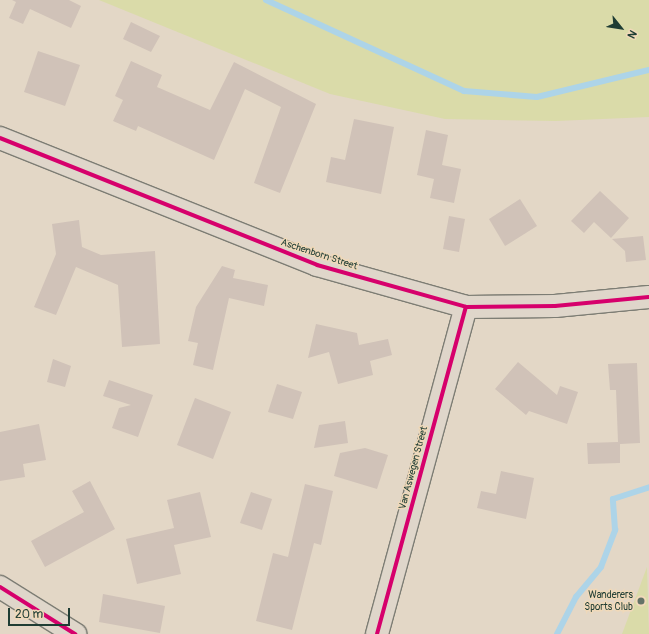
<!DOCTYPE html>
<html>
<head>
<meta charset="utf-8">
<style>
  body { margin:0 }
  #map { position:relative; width:649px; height:634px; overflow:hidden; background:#e3d7c6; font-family:Pangolin,sans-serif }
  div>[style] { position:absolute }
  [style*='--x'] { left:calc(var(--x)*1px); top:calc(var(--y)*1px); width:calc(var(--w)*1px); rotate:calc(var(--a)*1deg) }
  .green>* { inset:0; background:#dadba9 }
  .stream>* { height:6px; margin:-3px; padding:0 3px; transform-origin:3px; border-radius:3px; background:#add4e8 }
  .building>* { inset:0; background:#d0c2b8 }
  .roads { filter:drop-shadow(1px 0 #7d7d74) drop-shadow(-1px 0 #7d7d74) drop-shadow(0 1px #7d7d74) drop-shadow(0 -1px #7d7d74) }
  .street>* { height:22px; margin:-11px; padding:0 11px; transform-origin:11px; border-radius:11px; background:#dfd6ca }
  .cycleway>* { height:4px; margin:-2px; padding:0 2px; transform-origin:2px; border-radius:2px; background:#d6006c }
  .dots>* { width:11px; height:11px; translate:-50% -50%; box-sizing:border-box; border:2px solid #f0d9b9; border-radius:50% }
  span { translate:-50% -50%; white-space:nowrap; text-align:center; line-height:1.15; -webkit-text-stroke:3px #f0d9b9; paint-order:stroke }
  .street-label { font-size:10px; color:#1f3d34 }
  .poi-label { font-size:10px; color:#1f3d34 }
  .right { translate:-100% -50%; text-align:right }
  .north { position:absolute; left:601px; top:8px; width:40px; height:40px; -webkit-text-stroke:3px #f0d9b9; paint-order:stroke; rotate:120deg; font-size:11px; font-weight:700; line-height:16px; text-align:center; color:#1f3d34 }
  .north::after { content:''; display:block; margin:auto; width:14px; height:18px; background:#1f3d34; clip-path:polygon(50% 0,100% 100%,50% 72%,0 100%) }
  .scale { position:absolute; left:8px; top:608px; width:62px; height:18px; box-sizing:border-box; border:2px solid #1f3d34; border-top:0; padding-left:5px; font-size:12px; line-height:14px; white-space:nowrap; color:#1f3d34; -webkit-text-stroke:3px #f0d9b9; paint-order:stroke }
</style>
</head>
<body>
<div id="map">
  <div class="green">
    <i style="clip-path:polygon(99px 0,649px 0,649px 117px,556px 121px,445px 119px,330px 94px)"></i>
    <i style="clip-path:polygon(647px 567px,649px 634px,622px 634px)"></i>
  </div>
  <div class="stream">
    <i style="--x:266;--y:0;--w:218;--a:24.7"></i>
    <i style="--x:464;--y:91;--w:73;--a:4.7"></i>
    <i style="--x:537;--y:97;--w:115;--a:-13.6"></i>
    <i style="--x:557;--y:634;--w:42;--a:-62.8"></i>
    <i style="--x:576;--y:597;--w:39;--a:-50"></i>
    <i style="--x:601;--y:567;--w:40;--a:-69"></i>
    <i style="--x:615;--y:530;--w:31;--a:-94"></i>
    <i style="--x:613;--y:499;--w:38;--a:-18"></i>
  </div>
  <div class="building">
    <i style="clip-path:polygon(12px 0,69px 0,81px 6px,71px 28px,30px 9px,23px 24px,9px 18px,16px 2px)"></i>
    <i style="clip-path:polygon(131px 22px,160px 36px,151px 52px,123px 39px)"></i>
    <i style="clip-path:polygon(38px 51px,80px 65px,65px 106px,24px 92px)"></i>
    <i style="clip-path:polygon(131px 61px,162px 75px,157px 87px,210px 110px,234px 62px,316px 104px,280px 193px,254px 183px,281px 107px,245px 89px,214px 160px,138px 126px,136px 131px,113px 121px,123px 100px,115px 96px)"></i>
    <i style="clip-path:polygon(354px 119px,394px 127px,381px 194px,326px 182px,331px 157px,345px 160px)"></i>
    <i style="clip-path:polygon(426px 130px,448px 135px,442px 165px,461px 169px,454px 203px,430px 198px,434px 179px,417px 175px)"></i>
    <i style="clip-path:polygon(600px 191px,629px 218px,611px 238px,594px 222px,584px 233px,571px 221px)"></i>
    <i style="clip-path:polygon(520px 199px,537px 226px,505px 246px,489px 219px)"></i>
    <i style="clip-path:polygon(449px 216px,465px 219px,459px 252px,443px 249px)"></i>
    <i style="clip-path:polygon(79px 220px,82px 247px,101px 255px,155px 251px,160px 344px,122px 347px,118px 285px,76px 267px,56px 315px,34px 307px,56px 254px,52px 224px)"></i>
    <i style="clip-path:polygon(643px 236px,646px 260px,626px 262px,625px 251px,612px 239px)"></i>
    <i style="clip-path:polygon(222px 266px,235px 270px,233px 278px,268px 285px,264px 306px,229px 298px,213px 370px,193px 365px,198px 343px,188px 341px,196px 307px)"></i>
    <i style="clip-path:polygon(316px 324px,357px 333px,359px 345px,388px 339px,392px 355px,370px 361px,373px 375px,338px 384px,329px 352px,308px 358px)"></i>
    <i style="clip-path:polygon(53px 359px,71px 366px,65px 387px,47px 382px)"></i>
    <i style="clip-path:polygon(518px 362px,557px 395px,560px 386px,578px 392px,567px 424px,529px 411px,526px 415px,495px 389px)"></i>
    <i style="clip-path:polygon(637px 363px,640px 443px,620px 444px,620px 463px,588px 464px,587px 443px,618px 442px,616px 390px,610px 390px,608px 364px)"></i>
    <i style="clip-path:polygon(109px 380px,153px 395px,138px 437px,112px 428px,119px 408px,131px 405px,103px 396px)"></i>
    <i style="clip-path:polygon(277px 384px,302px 392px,293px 419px,268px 412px)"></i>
    <i style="clip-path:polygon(195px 398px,231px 412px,213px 459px,177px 445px)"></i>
    <i style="clip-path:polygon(345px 421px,348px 443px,314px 448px,319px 425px)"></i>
    <i style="clip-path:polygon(39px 424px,46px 460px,23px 464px,25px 477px,0 481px,0 432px)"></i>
    <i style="clip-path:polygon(365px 448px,388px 455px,377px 489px,334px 476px,340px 453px)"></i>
    <i style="clip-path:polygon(501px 471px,534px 478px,526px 519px,477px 508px,481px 491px,496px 494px)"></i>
    <i style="clip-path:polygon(90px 481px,115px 529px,45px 567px,31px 541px,84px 512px,72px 491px)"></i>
    <i style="clip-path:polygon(305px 484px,333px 491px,321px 545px,314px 543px,292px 630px,256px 621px,273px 553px,288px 557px)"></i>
    <i style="clip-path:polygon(200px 492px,211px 537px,174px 545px,181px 574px,137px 584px,126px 539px,174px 528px,167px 500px)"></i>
    <i style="clip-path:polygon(251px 492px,272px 499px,262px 530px,240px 523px)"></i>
    <i style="clip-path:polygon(103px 594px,165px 606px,160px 633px,99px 622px)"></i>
  </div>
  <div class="roads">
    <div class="street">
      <i style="--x:0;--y:138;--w:341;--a:21.8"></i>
      <i style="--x:317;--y:265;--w:155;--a:15.7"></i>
      <i style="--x:466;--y:307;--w:89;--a:-0.6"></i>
      <i style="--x:555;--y:306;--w:94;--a:-5.5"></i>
      <i style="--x:0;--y:587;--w:89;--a:32.1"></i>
      <i style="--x:377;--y:634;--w:339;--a:-74.8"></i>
    </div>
  </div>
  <div class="cycleway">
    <i style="--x:0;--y:138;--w:341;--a:21.8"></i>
    <i style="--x:317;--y:265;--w:155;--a:15.7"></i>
    <i style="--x:466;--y:307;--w:89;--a:-0.6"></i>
    <i style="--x:555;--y:306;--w:94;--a:-5.5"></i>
    <i style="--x:0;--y:587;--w:89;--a:32.1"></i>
    <i style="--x:377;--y:634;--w:339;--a:-74.8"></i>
  </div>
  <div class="dots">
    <i style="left:641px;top:601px;background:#647367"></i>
  </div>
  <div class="street-label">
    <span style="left:319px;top:255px;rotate:18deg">Aschenborn Street</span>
    <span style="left:414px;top:468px;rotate:-75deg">Van Aswegen Street</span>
  </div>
  <div class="poi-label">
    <span class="right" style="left:633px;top:601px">Wanderers<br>Sports Club</span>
  </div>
  <div class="north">N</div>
  <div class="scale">20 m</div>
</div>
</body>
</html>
